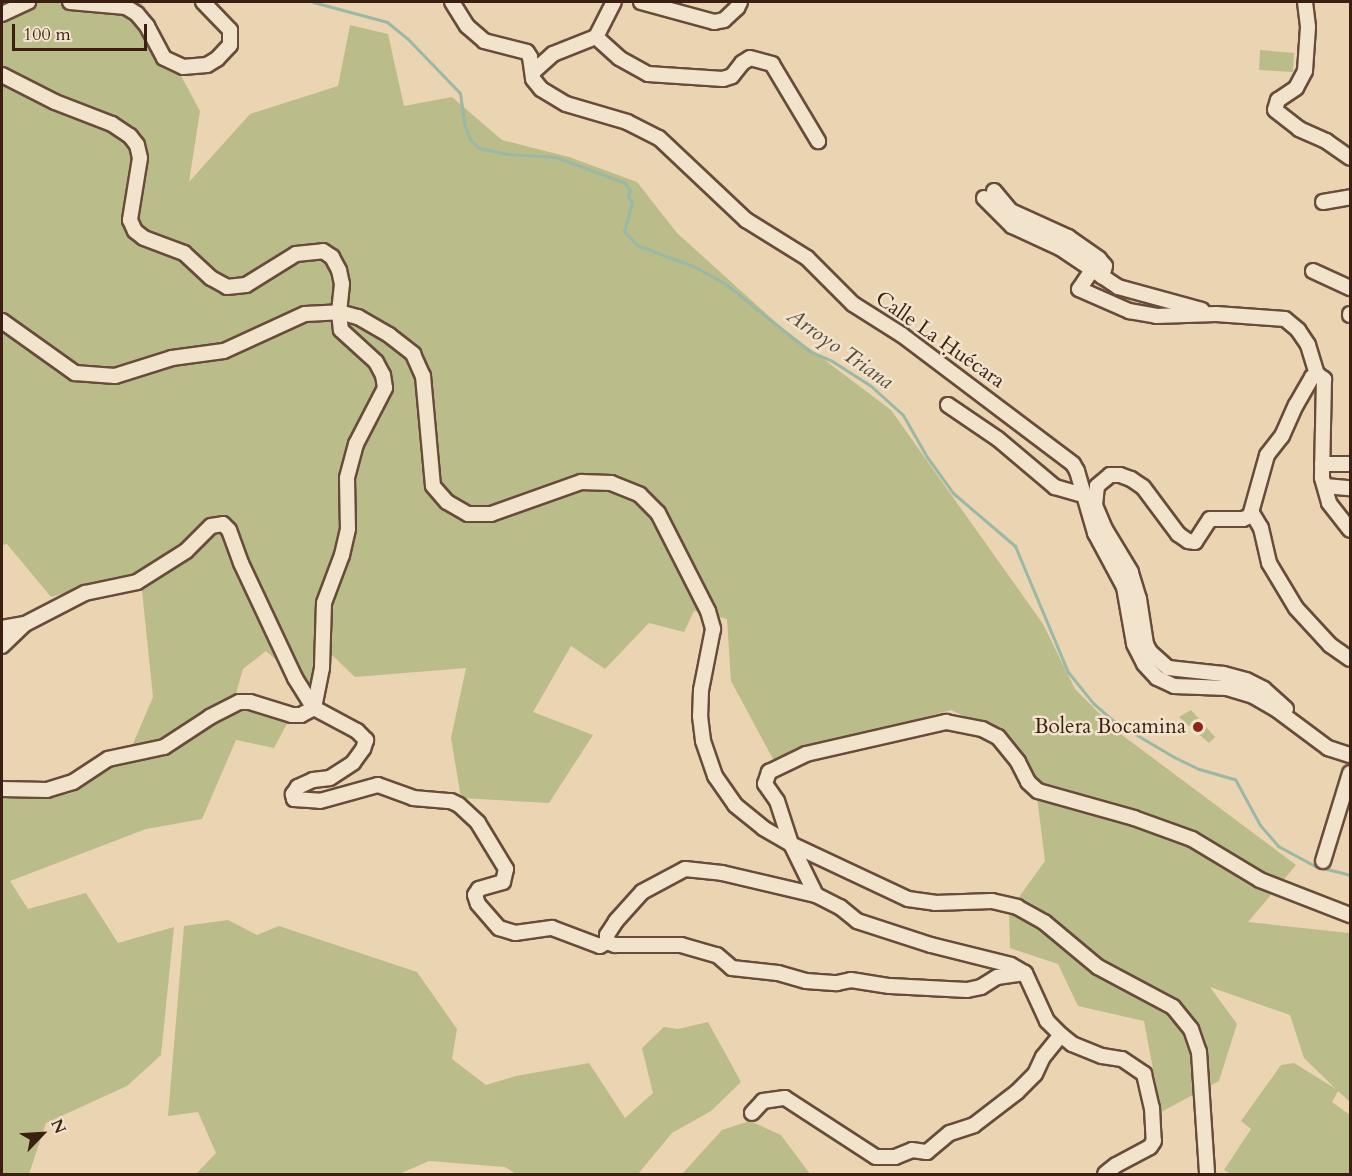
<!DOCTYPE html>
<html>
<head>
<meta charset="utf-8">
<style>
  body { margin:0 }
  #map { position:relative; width:1352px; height:1176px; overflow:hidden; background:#ebd4b2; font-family:Cardo,serif }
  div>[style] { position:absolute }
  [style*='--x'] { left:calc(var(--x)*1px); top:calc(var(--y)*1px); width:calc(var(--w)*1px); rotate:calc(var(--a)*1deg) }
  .green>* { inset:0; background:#babc8a }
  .stream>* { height:3px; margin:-1.5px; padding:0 1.5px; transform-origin:1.5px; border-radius:1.5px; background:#99b9a6 }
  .roads { filter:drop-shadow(2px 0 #674c3a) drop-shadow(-2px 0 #674c3a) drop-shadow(0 2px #674c3a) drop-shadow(0 -2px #674c3a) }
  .minor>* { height:14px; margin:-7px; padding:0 7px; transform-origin:7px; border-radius:7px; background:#f2e3cd }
  .dots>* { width:16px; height:16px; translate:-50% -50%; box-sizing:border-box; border:3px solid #f2e3cd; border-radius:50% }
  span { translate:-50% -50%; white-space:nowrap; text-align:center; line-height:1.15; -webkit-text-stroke:5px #f2e3cd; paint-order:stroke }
  .street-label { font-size:21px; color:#3b1f12 }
  .poi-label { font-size:21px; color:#3b1f12 }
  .right { translate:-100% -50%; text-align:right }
  .water-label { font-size:22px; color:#574d3e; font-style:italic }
  .frame { position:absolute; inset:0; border:3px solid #3b1f12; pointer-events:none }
  .north { position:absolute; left:12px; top:1104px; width:60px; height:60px; -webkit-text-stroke:4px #f2e3cd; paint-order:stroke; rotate:65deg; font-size:16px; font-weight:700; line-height:24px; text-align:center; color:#3b1f12 }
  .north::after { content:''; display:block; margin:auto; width:21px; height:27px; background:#3b1f12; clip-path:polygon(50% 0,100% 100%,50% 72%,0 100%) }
  .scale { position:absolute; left:12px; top:24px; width:135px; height:27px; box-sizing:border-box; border:3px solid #3b1f12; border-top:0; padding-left:8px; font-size:18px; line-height:21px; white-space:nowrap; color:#3b1f12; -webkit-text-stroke:4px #f2e3cd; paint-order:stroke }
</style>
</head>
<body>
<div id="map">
  <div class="green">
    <i style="clip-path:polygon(2px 2px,141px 2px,200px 111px,189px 182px,250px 114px,338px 86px,350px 25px,388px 34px,404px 106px,452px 97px,502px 140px,569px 157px,637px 182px,677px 233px,781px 327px,891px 410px,1043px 624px,1075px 689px,1118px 732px,1296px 865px,1248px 922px,1349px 933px,1350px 1102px,1338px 1091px,1332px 1102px,1350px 1115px,1350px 1174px,1231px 1174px,1224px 1170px,1251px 1129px,1241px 1121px,1281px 1065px,1294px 1063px,1336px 1089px,1304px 1058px,1290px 1015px,1210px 987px,1237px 1024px,1219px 1081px,1161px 1112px,1144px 1021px,1078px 1006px,1058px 964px,1010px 948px,1009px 911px,1045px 861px,1035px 781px,1004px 735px,951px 710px,773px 759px,731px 681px,727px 619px,694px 611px,684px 632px,649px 623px,605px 669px,571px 646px,533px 712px,593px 735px,549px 803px,461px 798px,451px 738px,466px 668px,355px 677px,332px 655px,310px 690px,266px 651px,243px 669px,235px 697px,290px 718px,274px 748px,236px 740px,202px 819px,146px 829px,10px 881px,28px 909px,86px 893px,118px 943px,174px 927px,161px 1055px,127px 1086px,46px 1123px,29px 1174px,2px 1174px,2px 792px,40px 799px,72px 793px,127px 758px,153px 697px,140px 571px,51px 597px,7px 544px,2px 545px)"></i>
    <i style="clip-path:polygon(1260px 50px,1294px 53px,1293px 72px,1259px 70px)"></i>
    <i style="clip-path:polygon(1191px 710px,1215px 737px,1209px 743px,1179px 717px)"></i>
    <i style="clip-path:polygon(228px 920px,257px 935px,279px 926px,417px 972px,457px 1029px,452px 1059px,486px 1085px,516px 1076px,589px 1063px,625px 1118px,653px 1093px,642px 1048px,664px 1027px,678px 1029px,708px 1022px,741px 1082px,711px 1111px,672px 1133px,638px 1174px,516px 1174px,505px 1167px,429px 1161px,399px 1174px,196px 1174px,216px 1153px,198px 1112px,168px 1116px,184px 926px)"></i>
    <i style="clip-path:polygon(750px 1121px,781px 1135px,810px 1174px,682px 1174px,722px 1130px)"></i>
  </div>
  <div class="stream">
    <i style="--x:313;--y:2;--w:77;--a:15.1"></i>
    <i style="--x:387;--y:22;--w:26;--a:39"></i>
    <i style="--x:407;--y:38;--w:76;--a:46.1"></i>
    <i style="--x:460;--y:93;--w:34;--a:82"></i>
    <i style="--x:465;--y:127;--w:13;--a:67"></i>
    <i style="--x:470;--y:139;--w:13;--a:45"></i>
    <i style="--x:479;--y:148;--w:29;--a:12"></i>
    <i style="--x:507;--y:154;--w:49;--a:3.5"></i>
    <i style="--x:556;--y:157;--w:74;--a:20.6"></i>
    <i style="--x:625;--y:183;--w:9;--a:54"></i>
    <i style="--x:630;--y:190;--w:7;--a:106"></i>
    <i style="--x:628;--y:197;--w:6;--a:51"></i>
    <i style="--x:632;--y:202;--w:30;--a:105"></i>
    <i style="--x:624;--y:231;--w:19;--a:47"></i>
    <i style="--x:637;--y:245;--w:62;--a:20.8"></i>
    <i style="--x:695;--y:267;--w:37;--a:29"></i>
    <i style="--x:727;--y:285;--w:105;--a:38.8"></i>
    <i style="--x:809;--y:351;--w:25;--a:23"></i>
    <i style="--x:832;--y:361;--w:46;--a:32.7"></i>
    <i style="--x:871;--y:386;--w:43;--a:42.2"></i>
    <i style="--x:903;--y:415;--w:48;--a:60.3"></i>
    <i style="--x:927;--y:457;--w:44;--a:54.2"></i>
    <i style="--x:953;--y:493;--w:82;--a:40.5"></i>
    <i style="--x:1015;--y:546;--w:137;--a:67.2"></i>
    <i style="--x:1068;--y:672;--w:40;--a:51"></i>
    <i style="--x:1093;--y:703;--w:29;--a:41"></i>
    <i style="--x:1115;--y:722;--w:69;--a:30.7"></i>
    <i style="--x:1174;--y:757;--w:28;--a:26"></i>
    <i style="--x:1199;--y:769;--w:37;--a:16"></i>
    <i style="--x:1235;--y:779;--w:52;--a:61.5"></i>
    <i style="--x:1260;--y:825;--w:28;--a:49"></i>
    <i style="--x:1278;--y:846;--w:42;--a:28.4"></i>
    <i style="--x:1315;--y:866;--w:36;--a:14"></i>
  </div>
  <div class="roads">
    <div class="minor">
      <i style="--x:70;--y:2;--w:56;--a:5.1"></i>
      <i style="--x:126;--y:7;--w:13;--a:32"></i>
      <i style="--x:137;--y:14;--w:16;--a:50"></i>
      <i style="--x:147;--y:26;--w:36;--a:62"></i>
      <i style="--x:164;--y:58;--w:21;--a:25"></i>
      <i style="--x:183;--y:67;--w:24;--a:-5"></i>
      <i style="--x:207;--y:65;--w:12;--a:-31"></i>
      <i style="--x:217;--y:59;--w:19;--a:-47"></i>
      <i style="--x:230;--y:45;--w:15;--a:-90"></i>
      <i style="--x:230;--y:30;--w:39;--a:-134"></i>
      <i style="--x:452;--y:2;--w:28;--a:58"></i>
      <i style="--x:467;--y:26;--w:23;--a:41"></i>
      <i style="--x:484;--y:41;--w:44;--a:14.3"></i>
      <i style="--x:527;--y:52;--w:6;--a:59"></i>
      <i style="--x:530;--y:57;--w:22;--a:82"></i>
      <i style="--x:533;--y:79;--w:13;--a:51"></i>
      <i style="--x:541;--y:89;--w:29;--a:31"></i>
      <i style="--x:566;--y:104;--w:64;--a:16.4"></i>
      <i style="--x:627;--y:122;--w:36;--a:27"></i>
      <i style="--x:659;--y:138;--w:120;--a:43.3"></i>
      <i style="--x:746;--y:220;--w:72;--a:31.9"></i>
      <i style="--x:807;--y:258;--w:65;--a:45"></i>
      <i style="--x:853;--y:304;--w:58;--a:32.3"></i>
      <i style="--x:902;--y:335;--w:214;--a:37"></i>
      <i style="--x:1073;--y:464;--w:8;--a:60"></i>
      <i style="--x:1077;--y:471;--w:65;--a:73.8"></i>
      <i style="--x:1095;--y:533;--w:61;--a:61.8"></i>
      <i style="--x:1124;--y:587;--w:58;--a:80"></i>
      <i style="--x:1134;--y:644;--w:22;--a:63"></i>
      <i style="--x:1144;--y:664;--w:19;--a:47"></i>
      <i style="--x:1157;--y:678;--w:19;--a:25"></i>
      <i style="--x:1174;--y:686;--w:53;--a:2.2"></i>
      <i style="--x:1227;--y:688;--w:27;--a:17"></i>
      <i style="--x:1253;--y:696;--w:28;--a:30"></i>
      <i style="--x:1277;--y:710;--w:64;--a:36.7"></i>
      <i style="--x:1328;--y:748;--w:23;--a:18"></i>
      <i style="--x:641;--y:2;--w:76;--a:15.3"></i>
      <i style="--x:714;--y:22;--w:10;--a:-11"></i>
      <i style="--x:724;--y:20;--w:18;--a:-43"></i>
      <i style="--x:737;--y:8;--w:7;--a:-63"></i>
      <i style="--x:1305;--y:2;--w:25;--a:83"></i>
      <i style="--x:1308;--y:27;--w:44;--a:93.9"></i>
      <i style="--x:1305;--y:71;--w:19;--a:118"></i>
      <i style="--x:1296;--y:88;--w:22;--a:146"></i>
      <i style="--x:1278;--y:100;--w:10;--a:107"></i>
      <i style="--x:1275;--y:110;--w:31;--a:38"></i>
      <i style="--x:1299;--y:129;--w:30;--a:24"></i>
      <i style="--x:1326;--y:141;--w:29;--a:35"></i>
      <i style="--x:2;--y:14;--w:29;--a:-25"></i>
      <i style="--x:596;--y:37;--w:31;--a:42"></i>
      <i style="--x:619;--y:58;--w:33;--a:29"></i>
      <i style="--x:648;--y:74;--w:75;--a:3.8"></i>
      <i style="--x:723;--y:79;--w:9;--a:-18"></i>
      <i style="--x:732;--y:76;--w:16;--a:-52"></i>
      <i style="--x:742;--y:63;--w:9;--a:-32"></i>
      <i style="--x:750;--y:58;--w:23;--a:15"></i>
      <i style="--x:772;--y:64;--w:90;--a:59.1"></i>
      <i style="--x:533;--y:72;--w:27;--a:-42"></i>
      <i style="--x:553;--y:54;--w:46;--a:-21.6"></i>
      <i style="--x:596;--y:37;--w:39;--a:-63"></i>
      <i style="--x:2;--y:75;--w:59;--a:27"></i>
      <i style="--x:55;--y:102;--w:61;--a:21.1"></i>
      <i style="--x:112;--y:124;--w:22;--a:34"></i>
      <i style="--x:130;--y:136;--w:11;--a:52"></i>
      <i style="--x:137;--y:145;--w:13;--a:77"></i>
      <i style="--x:140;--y:158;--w:63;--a:99.2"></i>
      <i style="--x:130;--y:220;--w:12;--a:66"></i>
      <i style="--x:135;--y:231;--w:11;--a:38"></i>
      <i style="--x:144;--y:238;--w:43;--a:20.6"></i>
      <i style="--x:184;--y:253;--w:37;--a:43"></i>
      <i style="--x:211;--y:278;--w:18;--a:29"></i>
      <i style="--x:227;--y:287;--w:19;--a:-6"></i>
      <i style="--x:246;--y:285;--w:59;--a:-31.8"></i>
      <i style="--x:296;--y:254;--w:27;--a:-6"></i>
      <i style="--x:323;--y:251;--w:11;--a:34"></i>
      <i style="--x:332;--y:257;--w:15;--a:62"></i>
      <i style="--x:339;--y:270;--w:14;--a:78"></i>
      <i style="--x:342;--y:284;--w:28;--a:96"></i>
      <i style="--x:339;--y:312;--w:18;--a:84"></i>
      <i style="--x:341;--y:330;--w:47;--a:42.4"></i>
      <i style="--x:376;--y:362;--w:15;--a:62"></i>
      <i style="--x:383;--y:375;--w:13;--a:81"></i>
      <i style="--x:385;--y:388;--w:63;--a:117.4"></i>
      <i style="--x:356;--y:444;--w:35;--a:105"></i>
      <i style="--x:347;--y:478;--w:51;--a:88.9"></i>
      <i style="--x:348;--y:529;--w:27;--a:103"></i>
      <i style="--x:342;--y:555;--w:51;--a:110.6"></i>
      <i style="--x:324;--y:603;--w:65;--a:91.8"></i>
      <i style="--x:322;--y:668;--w:41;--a:101.3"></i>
      <i style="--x:314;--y:708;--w:15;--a:152"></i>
      <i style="--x:301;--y:715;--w:9;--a:180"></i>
      <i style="--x:292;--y:715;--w:44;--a:-162.8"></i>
      <i style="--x:250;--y:702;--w:11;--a:180"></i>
      <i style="--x:239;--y:702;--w:33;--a:153"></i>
      <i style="--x:210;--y:717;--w:55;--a:146.9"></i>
      <i style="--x:164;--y:747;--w:57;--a:167.9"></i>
      <i style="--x:108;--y:759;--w:42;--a:146.7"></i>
      <i style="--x:73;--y:782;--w:27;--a:163"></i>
      <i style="--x:47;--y:790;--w:45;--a:-178.7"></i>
      <i style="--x:994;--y:191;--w:26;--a:50"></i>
      <i style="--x:1011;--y:211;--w:63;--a:24.5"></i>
      <i style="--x:1068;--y:237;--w:38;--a:35"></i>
      <i style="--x:1099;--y:259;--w:9;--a:49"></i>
      <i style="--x:1105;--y:266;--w:11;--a:105"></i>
      <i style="--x:984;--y:198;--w:40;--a:45"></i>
      <i style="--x:1012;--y:226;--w:53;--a:24.6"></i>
      <i style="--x:1060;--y:248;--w:70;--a:33.9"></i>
      <i style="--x:1118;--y:287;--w:87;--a:15.3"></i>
      <i style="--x:1323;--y:202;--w:27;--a:-10"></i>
      <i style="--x:1092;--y:270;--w:23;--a:124"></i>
      <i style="--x:1079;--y:289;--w:55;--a:23.7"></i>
      <i style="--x:1129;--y:311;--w:27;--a:10"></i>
      <i style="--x:1156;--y:316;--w:60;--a:-1.9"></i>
      <i style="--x:1216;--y:314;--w:69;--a:4.1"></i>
      <i style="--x:1285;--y:319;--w:17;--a:40"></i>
      <i style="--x:1298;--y:330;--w:18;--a:56"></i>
      <i style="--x:1308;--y:345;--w:30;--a:73"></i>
      <i style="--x:1313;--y:271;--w:41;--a:24.7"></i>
      <i style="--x:1350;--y:314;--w:1;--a:90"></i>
      <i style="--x:2;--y:321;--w:90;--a:35.5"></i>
      <i style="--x:75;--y:373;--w:40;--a:4.3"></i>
      <i style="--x:115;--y:376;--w:60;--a:-17.5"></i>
      <i style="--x:172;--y:358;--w:52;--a:-7.7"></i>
      <i style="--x:224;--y:351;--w:89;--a:-24.6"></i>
      <i style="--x:305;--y:314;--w:34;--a:-3"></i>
      <i style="--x:339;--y:312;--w:20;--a:15"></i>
      <i style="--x:358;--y:317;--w:36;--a:30"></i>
      <i style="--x:389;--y:335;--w:31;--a:38"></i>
      <i style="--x:413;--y:354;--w:24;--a:66"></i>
      <i style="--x:423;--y:376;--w:110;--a:84.8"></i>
      <i style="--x:433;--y:486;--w:21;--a:49"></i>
      <i style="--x:447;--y:502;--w:24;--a:30"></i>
      <i style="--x:468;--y:514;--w:23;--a:0"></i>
      <i style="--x:491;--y:514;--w:96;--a:-19.6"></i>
      <i style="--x:581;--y:482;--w:30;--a:2"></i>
      <i style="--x:611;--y:483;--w:31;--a:22"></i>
      <i style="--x:640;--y:495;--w:25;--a:45"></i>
      <i style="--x:658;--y:513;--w:110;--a:63"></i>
      <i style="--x:708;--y:611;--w:19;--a:74"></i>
      <i style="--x:713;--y:629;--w:62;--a:101.1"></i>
      <i style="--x:701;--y:690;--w:26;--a:92"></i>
      <i style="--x:700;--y:716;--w:25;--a:83"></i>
      <i style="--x:703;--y:741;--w:37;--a:71"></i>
      <i style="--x:715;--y:776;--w:35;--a:55"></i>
      <i style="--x:735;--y:805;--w:36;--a:39"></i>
      <i style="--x:763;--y:828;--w:32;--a:30"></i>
      <i style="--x:791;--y:844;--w:129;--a:25.2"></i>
      <i style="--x:908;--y:899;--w:27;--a:8"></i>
      <i style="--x:935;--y:903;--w:57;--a:-2"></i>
      <i style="--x:992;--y:901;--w:26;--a:13"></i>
      <i style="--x:1017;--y:907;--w:31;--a:29"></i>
      <i style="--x:1044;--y:922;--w:70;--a:39.8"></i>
      <i style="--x:1098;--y:967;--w:85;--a:28.1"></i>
      <i style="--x:1173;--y:1007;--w:28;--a:51"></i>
      <i style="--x:1191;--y:1029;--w:24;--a:71"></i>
      <i style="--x:1199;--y:1052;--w:122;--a:86.2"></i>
      <i style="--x:948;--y:405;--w:60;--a:34.2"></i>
      <i style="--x:998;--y:439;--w:75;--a:40.1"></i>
      <i style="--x:1055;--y:487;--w:29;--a:16"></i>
      <i style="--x:1322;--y:464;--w:28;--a:0"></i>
      <i style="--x:1325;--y:486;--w:25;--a:5"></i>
      <i style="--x:1252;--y:513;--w:17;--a:59"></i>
      <i style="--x:1261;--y:528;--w:36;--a:77"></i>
      <i style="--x:1269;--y:563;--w:52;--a:59"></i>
      <i style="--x:1296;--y:608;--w:50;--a:47.4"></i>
      <i style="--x:1330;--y:645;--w:24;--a:35"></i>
      <i style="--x:2;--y:628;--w:23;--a:-10"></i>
      <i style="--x:25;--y:624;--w:68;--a:-27.3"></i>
      <i style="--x:85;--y:593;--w:53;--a:-11.9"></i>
      <i style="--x:137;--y:582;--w:58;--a:-32.3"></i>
      <i style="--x:186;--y:551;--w:35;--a:-45"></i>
      <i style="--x:211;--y:526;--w:12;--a:-9"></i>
      <i style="--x:223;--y:524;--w:8;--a:45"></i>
      <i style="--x:229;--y:530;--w:35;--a:70"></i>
      <i style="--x:241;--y:563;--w:127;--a:64.8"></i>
      <i style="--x:295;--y:678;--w:36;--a:58"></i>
      <i style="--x:314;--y:708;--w:49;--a:28.1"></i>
      <i style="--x:357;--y:731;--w:13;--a:45"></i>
      <i style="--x:366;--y:740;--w:9;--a:108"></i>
      <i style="--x:363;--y:749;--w:17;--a:126"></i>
      <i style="--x:353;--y:763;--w:27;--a:147"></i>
      <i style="--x:330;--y:778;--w:17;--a:173"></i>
      <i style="--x:313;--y:780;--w:17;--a:155"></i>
      <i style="--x:298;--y:787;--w:9;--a:126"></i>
      <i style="--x:293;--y:794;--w:5;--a:79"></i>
      <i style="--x:294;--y:799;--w:26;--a:4"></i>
      <i style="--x:320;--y:801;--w:60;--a:-15.4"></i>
      <i style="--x:378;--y:785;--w:37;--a:20"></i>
      <i style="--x:413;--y:798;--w:38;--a:5"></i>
      <i style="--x:451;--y:801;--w:9;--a:27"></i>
      <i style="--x:459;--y:805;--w:26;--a:43"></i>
      <i style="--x:478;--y:823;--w:54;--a:58.7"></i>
      <i style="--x:506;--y:869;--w:13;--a:103"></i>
      <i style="--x:503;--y:882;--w:25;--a:164"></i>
      <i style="--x:479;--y:889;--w:7;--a:124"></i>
      <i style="--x:475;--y:895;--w:9;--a:72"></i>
      <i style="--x:478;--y:904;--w:32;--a:49"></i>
      <i style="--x:499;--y:928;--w:17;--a:17"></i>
      <i style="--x:515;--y:933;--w:37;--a:-8"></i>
      <i style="--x:552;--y:928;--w:51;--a:20.6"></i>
      <i style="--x:600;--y:946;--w:8;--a:-30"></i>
      <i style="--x:607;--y:942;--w:9;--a:21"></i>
      <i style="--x:615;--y:945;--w:66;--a:0"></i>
      <i style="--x:681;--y:945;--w:37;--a:16"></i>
      <i style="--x:717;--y:955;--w:20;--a:41"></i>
      <i style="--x:732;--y:968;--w:46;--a:6.2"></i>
      <i style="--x:778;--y:973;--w:29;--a:16"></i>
      <i style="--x:806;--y:981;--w:31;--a:4"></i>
      <i style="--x:837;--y:983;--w:14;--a:-12"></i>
      <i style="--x:851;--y:980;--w:39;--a:9"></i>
      <i style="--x:890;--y:986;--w:77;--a:3"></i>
      <i style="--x:967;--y:990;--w:14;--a:-12"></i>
      <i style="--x:981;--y:987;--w:19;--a:-32"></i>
      <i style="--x:997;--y:977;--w:28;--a:-8"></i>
      <i style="--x:2;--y:646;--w:30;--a:-44"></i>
      <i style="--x:1286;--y:709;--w:30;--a:-138"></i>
      <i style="--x:1264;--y:689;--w:20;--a:-153"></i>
      <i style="--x:1246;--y:680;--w:24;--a:-165"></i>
      <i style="--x:1223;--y:674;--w:55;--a:-173.8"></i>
      <i style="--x:1168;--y:668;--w:24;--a:-138"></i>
      <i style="--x:1150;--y:652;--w:9;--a:-117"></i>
      <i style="--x:1146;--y:644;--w:46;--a:-98.8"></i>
      <i style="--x:1139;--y:599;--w:28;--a:-107"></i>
      <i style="--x:1131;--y:572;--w:50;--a:-121.2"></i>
      <i style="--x:1105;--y:529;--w:26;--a:-113"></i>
      <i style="--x:1095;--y:505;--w:19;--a:-84"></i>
      <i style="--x:1097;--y:486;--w:17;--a:-40"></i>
      <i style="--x:1110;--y:475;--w:10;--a:0"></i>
      <i style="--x:1120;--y:475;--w:12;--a:20"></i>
      <i style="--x:1131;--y:479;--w:14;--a:34"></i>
      <i style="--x:1143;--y:487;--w:59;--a:53.3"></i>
      <i style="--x:1178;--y:534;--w:12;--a:35"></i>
      <i style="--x:1188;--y:541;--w:7;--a:8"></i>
      <i style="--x:1195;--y:542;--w:27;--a:-57"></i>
      <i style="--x:1210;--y:519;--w:33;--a:0"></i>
      <i style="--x:1243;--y:519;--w:8;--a:-23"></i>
      <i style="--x:1250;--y:516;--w:63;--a:-74.4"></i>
      <i style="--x:1267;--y:455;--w:24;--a:-52"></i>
      <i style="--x:1282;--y:436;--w:34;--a:-66"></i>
      <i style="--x:1296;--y:405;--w:32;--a:-60"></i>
      <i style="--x:1312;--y:377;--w:6;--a:-31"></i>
      <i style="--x:1317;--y:374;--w:9;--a:36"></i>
      <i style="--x:1324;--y:379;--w:99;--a:91.2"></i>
      <i style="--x:1322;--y:478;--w:26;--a:74"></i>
      <i style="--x:1329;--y:503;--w:34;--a:52"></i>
      <i style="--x:1323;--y:861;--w:92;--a:-72.9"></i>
      <i style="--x:816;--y:895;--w:57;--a:-116.1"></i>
      <i style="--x:791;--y:844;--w:45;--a:-108"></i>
      <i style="--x:777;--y:801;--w:21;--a:-125"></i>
      <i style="--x:765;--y:784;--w:13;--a:-72"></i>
      <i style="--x:769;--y:772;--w:41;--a:-25.9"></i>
      <i style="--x:806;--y:754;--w:144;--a:-12.9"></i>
      <i style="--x:946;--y:722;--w:37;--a:11"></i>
      <i style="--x:982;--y:729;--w:18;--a:27"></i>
      <i style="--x:998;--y:737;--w:32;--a:51"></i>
      <i style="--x:1018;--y:762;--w:22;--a:63"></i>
      <i style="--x:1028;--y:782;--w:13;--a:42"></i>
      <i style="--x:1038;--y:791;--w:100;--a:15.7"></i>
      <i style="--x:1134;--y:818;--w:62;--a:19.9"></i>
      <i style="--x:1192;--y:839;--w:79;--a:31.1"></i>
      <i style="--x:1260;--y:880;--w:97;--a:21.3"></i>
      <i style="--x:607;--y:942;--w:7;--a:-90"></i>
      <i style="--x:607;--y:935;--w:17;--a:-57"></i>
      <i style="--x:616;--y:921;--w:39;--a:-48"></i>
      <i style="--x:642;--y:892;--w:49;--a:-28.1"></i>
      <i style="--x:685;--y:869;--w:37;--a:6"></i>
      <i style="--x:722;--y:873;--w:97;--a:13.2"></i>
      <i style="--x:816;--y:895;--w:27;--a:27"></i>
      <i style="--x:840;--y:907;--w:22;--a:39"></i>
      <i style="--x:857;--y:921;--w:78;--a:18"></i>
      <i style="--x:931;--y:945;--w:82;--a:14"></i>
      <i style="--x:1011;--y:965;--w:16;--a:30"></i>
      <i style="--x:1025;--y:973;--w:53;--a:65.4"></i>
      <i style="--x:1047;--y:1021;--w:20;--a:45"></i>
      <i style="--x:1061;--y:1035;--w:14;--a:39"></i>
      <i style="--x:1072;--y:1044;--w:32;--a:22"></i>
      <i style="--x:1102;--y:1056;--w:20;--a:9"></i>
      <i style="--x:1122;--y:1059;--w:27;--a:34"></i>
      <i style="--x:1144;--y:1074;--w:35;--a:77"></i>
      <i style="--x:1152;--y:1108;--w:33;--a:87"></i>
      <i style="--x:1154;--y:1141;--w:7;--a:124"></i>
      <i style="--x:1150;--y:1147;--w:38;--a:152"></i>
      <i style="--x:1116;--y:1165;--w:14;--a:141"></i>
      <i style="--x:752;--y:1113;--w:16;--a:-47"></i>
      <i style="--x:763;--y:1101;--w:22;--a:-8"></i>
      <i style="--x:785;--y:1098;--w:108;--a:33"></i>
      <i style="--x:876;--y:1157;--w:19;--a:0"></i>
      <i style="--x:895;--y:1157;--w:18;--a:-22"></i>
      <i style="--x:912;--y:1150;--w:15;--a:8"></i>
      <i style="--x:927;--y:1152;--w:30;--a:-40"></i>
      <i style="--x:950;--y:1133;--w:25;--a:-18"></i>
      <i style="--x:974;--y:1125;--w:54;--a:-37.5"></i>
      <i style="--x:1017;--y:1092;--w:25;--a:-45"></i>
      <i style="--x:1035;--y:1074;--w:19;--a:-65"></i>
      <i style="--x:1043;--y:1057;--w:28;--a:-51"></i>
    </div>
  </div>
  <div class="dots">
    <i style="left:1198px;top:727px;background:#8f2418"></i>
  </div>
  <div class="street-label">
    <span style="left:940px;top:340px;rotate:35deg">Calle La Ḥuécara</span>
  </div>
  <div class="poi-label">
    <span class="right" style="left:1186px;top:727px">Bolera Bocamina</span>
  </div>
  <div class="water-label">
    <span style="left:840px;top:349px;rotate:35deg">Arroyo Triana</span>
  </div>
  <div class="frame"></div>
  <div class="north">N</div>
  <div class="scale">100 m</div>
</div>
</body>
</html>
